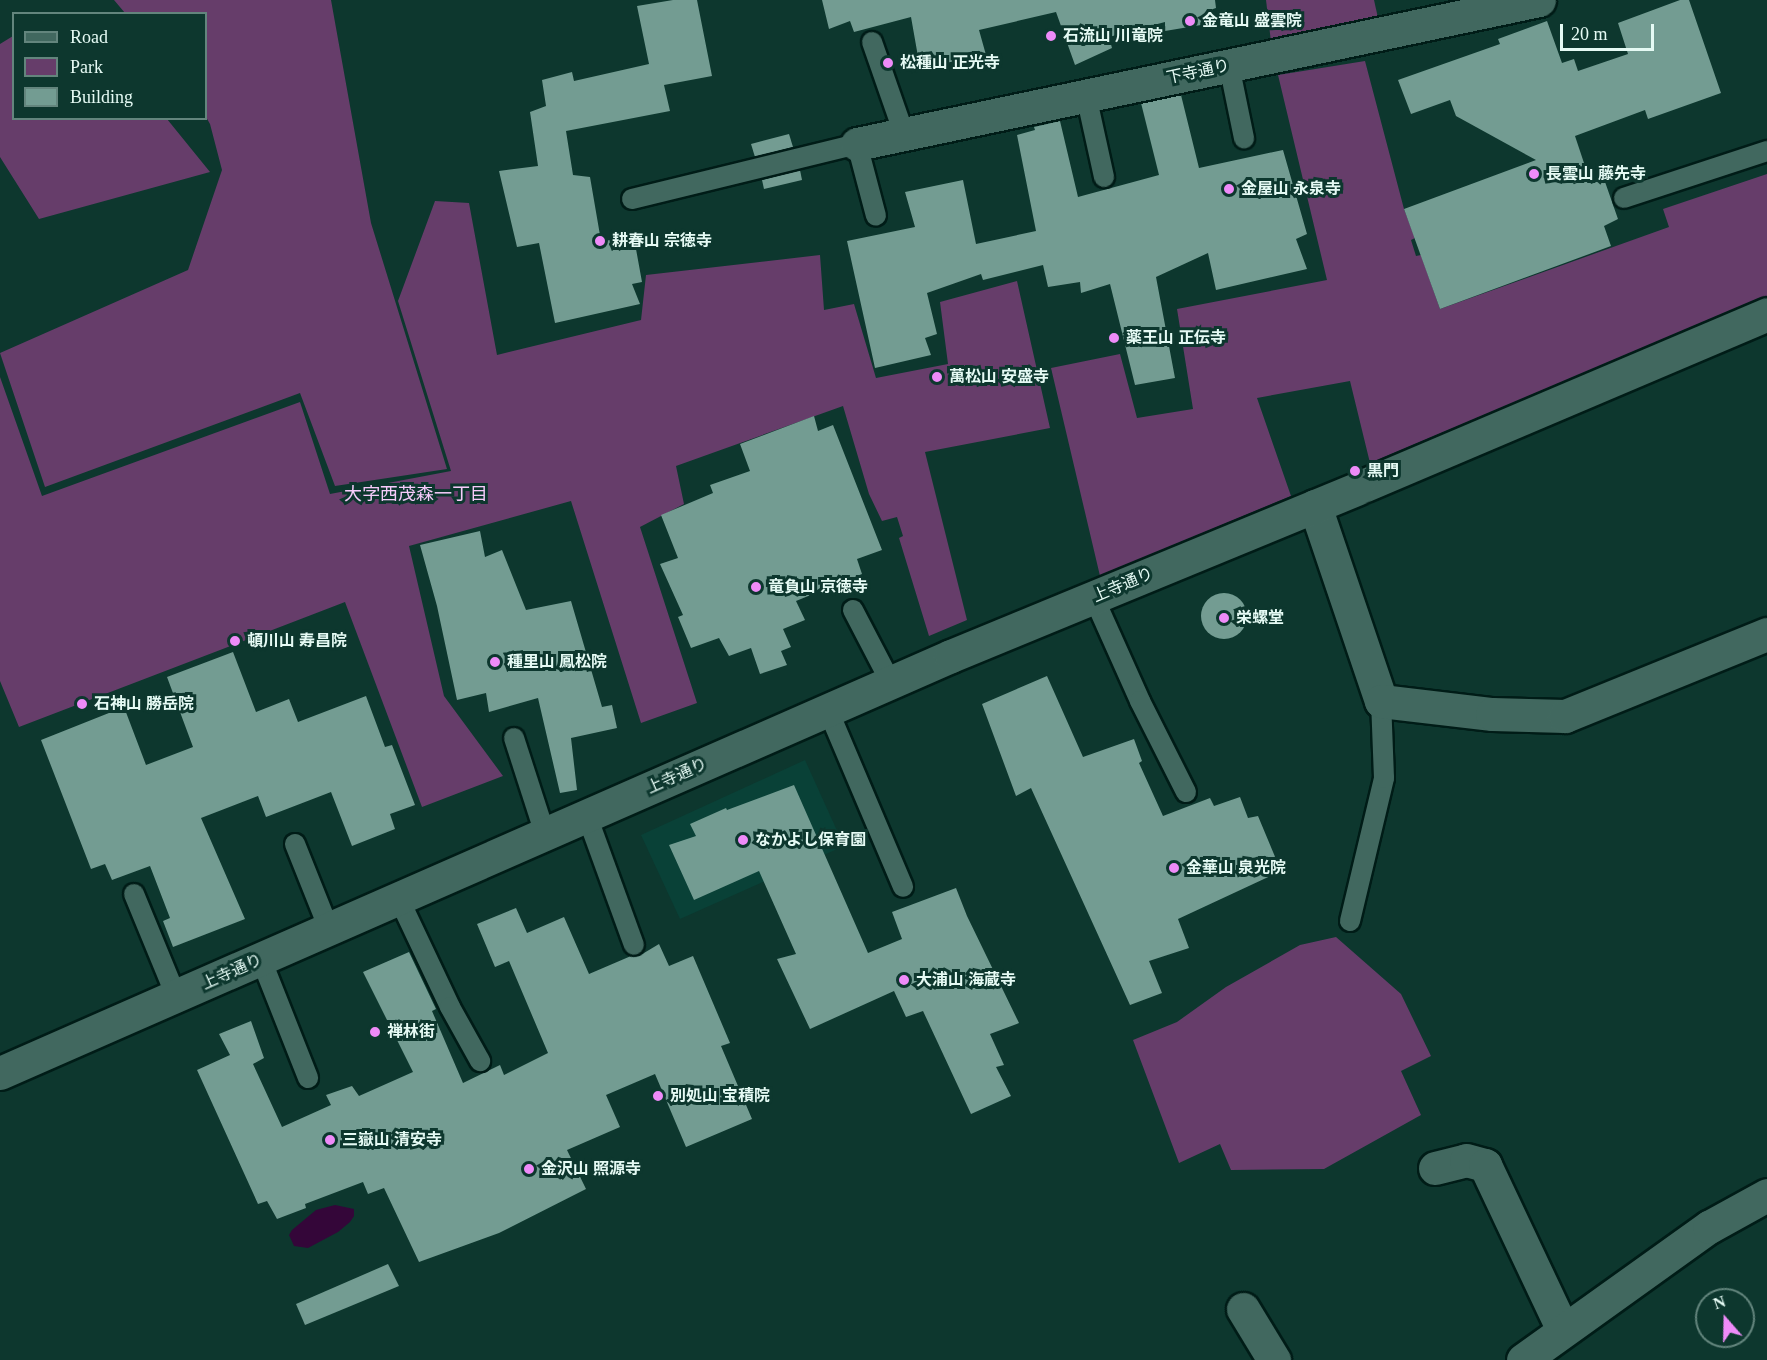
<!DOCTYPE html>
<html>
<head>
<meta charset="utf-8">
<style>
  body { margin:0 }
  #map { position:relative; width:1767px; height:1360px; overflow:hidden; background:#0d372e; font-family:"Times New Roman","Noto Sans JP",serif }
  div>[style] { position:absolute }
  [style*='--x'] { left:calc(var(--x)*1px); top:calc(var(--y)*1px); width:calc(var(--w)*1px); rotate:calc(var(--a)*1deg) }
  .built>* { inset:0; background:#094137 }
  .green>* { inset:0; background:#663d6a }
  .water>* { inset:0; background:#340639 }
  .building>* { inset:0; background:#739c92 }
  .round { border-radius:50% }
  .roads { filter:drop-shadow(2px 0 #001c17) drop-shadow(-2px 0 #001c17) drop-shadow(0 2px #001c17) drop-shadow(0 -2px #001c17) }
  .service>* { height:20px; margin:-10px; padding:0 10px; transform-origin:10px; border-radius:10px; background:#41685f }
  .minor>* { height:33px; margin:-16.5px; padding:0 16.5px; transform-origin:16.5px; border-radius:16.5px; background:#41685f }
  .tertiary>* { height:33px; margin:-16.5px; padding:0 16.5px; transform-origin:16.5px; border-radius:16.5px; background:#41685f }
  .dots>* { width:16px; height:16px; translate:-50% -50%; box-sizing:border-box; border:3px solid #0d372e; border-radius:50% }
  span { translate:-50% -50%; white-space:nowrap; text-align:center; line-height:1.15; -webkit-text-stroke:6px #0d372e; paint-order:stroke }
  .poi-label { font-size:16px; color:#e5faf4; font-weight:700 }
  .left { translate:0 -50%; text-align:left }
  .street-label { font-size:16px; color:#e5faf4 }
  .neighbourhood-label { font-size:18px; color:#f7cbfb }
  .legend { position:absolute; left:12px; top:12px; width:195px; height:108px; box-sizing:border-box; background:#0d372e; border:2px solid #63857d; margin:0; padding:8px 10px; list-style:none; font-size:18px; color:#e5faf4 }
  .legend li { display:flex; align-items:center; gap:12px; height:30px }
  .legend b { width:30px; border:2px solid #63857d }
  .north { position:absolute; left:1695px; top:1288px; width:60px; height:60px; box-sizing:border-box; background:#0d372e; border:2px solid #63857d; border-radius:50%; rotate:340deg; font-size:16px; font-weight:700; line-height:24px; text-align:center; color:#e5faf4 }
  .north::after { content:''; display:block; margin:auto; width:21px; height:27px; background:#ee8bf8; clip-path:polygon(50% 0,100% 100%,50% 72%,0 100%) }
  .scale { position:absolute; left:1560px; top:24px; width:94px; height:27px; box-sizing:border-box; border:3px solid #e5faf4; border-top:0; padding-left:8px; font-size:18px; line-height:21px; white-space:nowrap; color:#e5faf4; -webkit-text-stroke:4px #0d372e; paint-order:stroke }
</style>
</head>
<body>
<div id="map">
  <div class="built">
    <i style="clip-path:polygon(805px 760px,844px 846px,680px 919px,641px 835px)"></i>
  </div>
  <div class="green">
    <i style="clip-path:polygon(114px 0,331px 0,371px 223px,447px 469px,335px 486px,300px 393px,45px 487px,0 353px,188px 270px,222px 170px,210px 124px,206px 117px,206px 14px,125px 13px)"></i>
    <i style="clip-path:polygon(1266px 0,1374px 0,1378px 18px,1271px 42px)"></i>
    <i style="clip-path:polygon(13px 36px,14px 118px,167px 119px,210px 172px,39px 219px,0 157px,0 44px)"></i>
    <i style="clip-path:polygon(1365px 61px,1404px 209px,1415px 238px,1411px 240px,1416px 256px,1421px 255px,1440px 309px,1669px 227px,1663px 209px,1767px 174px,1767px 296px,1370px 463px,1350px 381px,1257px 398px,1291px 496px,1100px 576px,1051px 368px,1120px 354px,1137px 418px,1193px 409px,1177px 309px,1327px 280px,1278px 75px)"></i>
    <i style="clip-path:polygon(435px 201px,469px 203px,497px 355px,641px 320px,646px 275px,820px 255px,824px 310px,854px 304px,876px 378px,948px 364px,940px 302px,1017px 281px,1050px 428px,925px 452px,967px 620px,929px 636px,899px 538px,903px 536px,897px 517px,882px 521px,869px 494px,843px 406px,676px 466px,684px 504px,640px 527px,697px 703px,641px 723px,571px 501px,409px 546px,444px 696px,503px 776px,422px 807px,345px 602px,19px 727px,0 681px,0 377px,42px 496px,300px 402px,330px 494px,451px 471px,398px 301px)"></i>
    <i style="clip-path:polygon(1336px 937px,1401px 994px,1431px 1056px,1401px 1071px,1421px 1115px,1324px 1169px,1231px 1170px,1220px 1144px,1179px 1163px,1133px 1040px,1177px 1022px,1226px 987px,1300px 945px)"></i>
  </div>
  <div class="water">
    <i style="clip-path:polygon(335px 1205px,354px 1209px,354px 1216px,350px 1222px,338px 1232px,308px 1248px,294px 1246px,289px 1235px,292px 1230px,316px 1210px)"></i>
  </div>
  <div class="building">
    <i style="clip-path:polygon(673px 0,697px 0,712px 76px,664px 85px,670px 111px,566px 131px,573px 175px,590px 177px,601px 241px,634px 238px,642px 282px,632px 284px,640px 304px,555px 323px,539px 243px,517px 247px,499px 171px,538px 166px,530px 112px,546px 106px,542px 80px,572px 72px,574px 81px,649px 64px,637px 6px)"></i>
    <i style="clip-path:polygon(822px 0,1215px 0,1216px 8px,1213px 9px,1213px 23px,1165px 31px,1165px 22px,1109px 37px,1112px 48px,1075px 65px,1056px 12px,979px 30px,986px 55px,920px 68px,911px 17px,854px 32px,850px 21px,829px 29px)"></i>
    <i style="clip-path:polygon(1680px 0,1689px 0,1721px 93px,1648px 119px,1645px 110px,1575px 136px,1591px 184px,1604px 179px,1618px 219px,1604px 226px,1611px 246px,1440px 309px,1404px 209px,1536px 160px,1456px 116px,1450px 100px,1411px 114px,1398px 80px,1500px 44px,1498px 39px,1547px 21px,1562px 63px,1574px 59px,1578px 71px,1628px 54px,1618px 23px)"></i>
    <i style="clip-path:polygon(1181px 95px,1199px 168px,1283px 150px,1307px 234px,1296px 239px,1307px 269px,1216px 290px,1208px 253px,1156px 277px,1175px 378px,1135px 385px,1110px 284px,1081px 293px,1080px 282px,1048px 287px,1043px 265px,983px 280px,981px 274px,927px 293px,937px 334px,925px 338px,931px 355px,875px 368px,847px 241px,915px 227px,905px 192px,963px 180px,976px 244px,1036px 231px,1017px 135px,1035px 130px,1034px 127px,1060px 121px,1078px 197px,1159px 175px,1141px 103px)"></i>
    <i style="clip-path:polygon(789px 134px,793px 147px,755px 157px,751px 144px)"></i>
    <i style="clip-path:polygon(800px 170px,802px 180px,764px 189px,762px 180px)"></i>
    <i style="clip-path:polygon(814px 416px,818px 431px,833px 425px,882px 550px,857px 559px,862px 574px,796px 601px,805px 620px,783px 629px,791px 647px,781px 651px,787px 665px,760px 674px,751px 648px,729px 656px,719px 638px,691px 648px,678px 617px,683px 615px,660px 564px,678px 558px,661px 515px,713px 493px,710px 485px,750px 471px,740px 444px)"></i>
    <i style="clip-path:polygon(480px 531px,485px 557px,502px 550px,526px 610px,571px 601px,602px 707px,612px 705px,617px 728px,571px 738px,577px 790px,560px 793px,538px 698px,489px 712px,486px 693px,457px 700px,437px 606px,420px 545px)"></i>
    <i class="round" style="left:1201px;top:593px;width:46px;height:46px"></i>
    <i style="clip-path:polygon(233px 652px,256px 712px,289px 699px,298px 722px,366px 696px,385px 747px,392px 745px,415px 805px,390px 814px,395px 829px,352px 846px,331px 792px,266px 817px,258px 796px,201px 818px,245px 919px,173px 947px,163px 921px,170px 918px,150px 866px,112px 880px,105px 864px,91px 869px,41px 740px,124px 707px,146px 765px,193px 747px,167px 677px)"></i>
    <i style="clip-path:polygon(1047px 676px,1083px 757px,1134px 739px,1142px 761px,1139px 763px,1163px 816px,1210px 798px,1214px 806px,1240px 797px,1248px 818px,1258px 816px,1281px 871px,1178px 919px,1189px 948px,1149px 961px,1162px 993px,1130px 1005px,1031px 788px,1016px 796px,982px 704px)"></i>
    <i style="clip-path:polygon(794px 785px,868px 953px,902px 939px,892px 912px,956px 888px,967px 916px,1019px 1023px,990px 1034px,1004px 1065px,996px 1067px,1011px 1096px,971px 1114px,923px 1011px,906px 1017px,894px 991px,810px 1029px,777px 959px,796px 954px,759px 871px,694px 900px,669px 845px,696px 836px,690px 824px,726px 808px,727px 810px)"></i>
    <i style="clip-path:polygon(516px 908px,527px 933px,564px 917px,589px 974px,631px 956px,639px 956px,659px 944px,669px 966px,693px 956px,730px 1043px,721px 1046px,752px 1119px,686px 1147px,655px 1074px,606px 1095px,620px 1127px,567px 1150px,586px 1189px,499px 1233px,419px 1262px,384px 1188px,368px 1194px,363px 1182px,305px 1204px,306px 1208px,277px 1219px,267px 1201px,258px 1204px,197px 1070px,230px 1055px,219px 1034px,251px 1021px,264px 1058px,253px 1064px,282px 1127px,331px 1105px,326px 1095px,352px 1086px,359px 1096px,413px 1072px,363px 972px,409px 952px,436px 1009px,432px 1011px,463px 1083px,500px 1065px,504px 1075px,548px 1053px,509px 961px,495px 967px,477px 924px)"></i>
    <i style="clip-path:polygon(388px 1264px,399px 1286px,305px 1325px,296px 1304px)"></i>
  </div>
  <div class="roads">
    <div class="service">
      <i style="--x:872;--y:42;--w:97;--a:70.8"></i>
      <i style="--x:1229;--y:65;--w:75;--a:78.4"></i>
      <i style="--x:1086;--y:95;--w:84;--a:77.6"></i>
      <i style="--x:1624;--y:198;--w:151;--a:-18.2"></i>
      <i style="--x:632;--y:199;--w:232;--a:-13.7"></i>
      <i style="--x:857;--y:144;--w:74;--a:75.2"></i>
      <i style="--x:1094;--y:598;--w:113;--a:65.9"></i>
      <i style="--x:1140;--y:701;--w:102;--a:63.2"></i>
      <i style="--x:853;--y:610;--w:82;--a:62.5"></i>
      <i style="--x:828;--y:710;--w:192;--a:67"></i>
      <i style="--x:514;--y:738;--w:101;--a:72.1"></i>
      <i style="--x:587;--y:816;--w:137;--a:70"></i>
      <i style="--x:295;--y:844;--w:92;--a:68.2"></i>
      <i style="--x:134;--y:894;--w:110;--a:67.6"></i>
      <i style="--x:399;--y:899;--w:119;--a:64.7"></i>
      <i style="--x:450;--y:1007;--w:62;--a:60.9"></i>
      <i style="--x:1350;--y:921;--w:147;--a:-76.6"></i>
      <i style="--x:1384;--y:778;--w:77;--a:-92.2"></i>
      <i style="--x:261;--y:959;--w:128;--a:68.4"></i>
    </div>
    <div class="minor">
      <i style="--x:857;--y:144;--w:697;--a:-11.92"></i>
      <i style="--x:1315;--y:506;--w:206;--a:71.3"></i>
      <i style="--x:1381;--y:701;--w:112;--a:6.7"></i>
      <i style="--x:1492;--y:714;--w:73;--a:1.6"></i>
      <i style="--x:1565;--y:716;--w:218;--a:-22.1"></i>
      <i style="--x:1435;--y:1168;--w:32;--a:-14"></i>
      <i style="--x:1466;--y:1160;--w:20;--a:15"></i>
      <i style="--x:1485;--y:1165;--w:183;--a:64.7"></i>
      <i style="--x:1243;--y:1309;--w:60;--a:58.7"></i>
      <i style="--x:1523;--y:1360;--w:229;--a:-35.6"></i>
      <i style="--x:1709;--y:1227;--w:66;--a:-28.9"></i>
    </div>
    <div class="tertiary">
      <i style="--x:1365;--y:485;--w:437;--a:-23"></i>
      <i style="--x:0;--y:1073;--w:1038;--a:-23.68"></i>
      <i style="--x:951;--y:656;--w:439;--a:-22.4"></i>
    </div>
  </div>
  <div class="dots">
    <i style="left:1190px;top:21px;background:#ee8bf8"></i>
    <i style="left:1051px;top:36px;background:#ee8bf8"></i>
    <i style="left:888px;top:63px;background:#ee8bf8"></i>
    <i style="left:1534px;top:174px;background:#ee8bf8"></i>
    <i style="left:1229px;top:189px;background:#ee8bf8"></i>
    <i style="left:600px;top:241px;background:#ee8bf8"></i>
    <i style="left:1114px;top:338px;background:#ee8bf8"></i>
    <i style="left:937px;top:377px;background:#ee8bf8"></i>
    <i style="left:1355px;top:471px;background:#ee8bf8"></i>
    <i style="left:756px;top:587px;background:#ee8bf8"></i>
    <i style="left:1224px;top:618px;background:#ee8bf8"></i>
    <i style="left:235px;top:641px;background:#ee8bf8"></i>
    <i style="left:495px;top:662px;background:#ee8bf8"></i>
    <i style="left:82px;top:704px;background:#ee8bf8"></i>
    <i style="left:743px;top:840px;background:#ee8bf8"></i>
    <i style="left:1174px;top:868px;background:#ee8bf8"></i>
    <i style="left:904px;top:980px;background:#ee8bf8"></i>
    <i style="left:375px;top:1032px;background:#ee8bf8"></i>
    <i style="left:658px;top:1096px;background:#ee8bf8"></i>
    <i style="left:330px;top:1140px;background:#ee8bf8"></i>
    <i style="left:529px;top:1169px;background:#ee8bf8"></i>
  </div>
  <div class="poi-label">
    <span class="left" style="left:1202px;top:21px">金竜山 盛雲院</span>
    <span class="left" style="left:1063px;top:36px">石流山 川竜院</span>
    <span class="left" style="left:900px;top:63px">松種山 正光寺</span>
    <span class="left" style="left:1546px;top:174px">長雲山 藤先寺</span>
    <span class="left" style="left:1241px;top:189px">金屋山 永泉寺</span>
    <span class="left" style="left:612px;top:241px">耕春山 宗徳寺</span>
    <span class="left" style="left:1126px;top:338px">薬王山 正伝寺</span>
    <span class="left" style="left:949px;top:377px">萬松山 安盛寺</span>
    <span class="left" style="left:1367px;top:471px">黒門</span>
    <span class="left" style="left:768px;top:587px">竜負山 京徳寺</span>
    <span class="left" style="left:1236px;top:618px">栄螺堂</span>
    <span class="left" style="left:247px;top:641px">頓川山 寿昌院</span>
    <span class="left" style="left:507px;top:662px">種里山 鳳松院</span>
    <span class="left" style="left:94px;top:704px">石神山 勝岳院</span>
    <span class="left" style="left:755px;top:840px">なかよし保育園</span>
    <span class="left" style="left:1186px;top:868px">金華山 泉光院</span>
    <span class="left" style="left:916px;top:980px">大浦山 海蔵寺</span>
    <span class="left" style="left:387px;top:1032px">禅林街</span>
    <span class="left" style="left:670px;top:1096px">別処山 宝積院</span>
    <span class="left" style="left:342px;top:1140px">三嶽山 清安寺</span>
    <span class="left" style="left:541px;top:1169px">金沢山 照源寺</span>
  </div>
  <div class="street-label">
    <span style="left:1198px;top:72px;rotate:-12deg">下寺通り</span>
    <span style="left:1123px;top:585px;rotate:-23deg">上寺通り</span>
    <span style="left:677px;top:776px;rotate:-24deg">上寺通り</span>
    <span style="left:232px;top:972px;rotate:-24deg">上寺通り</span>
  </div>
  <div class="neighbourhood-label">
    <span style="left:416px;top:494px">大字西茂森一丁目</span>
  </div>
  <ul class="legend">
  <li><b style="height:8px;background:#41685f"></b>Road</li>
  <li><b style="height:16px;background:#663d6a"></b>Park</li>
  <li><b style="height:16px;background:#739c92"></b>Building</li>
  </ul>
  <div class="north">N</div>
  <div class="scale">20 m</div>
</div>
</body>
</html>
